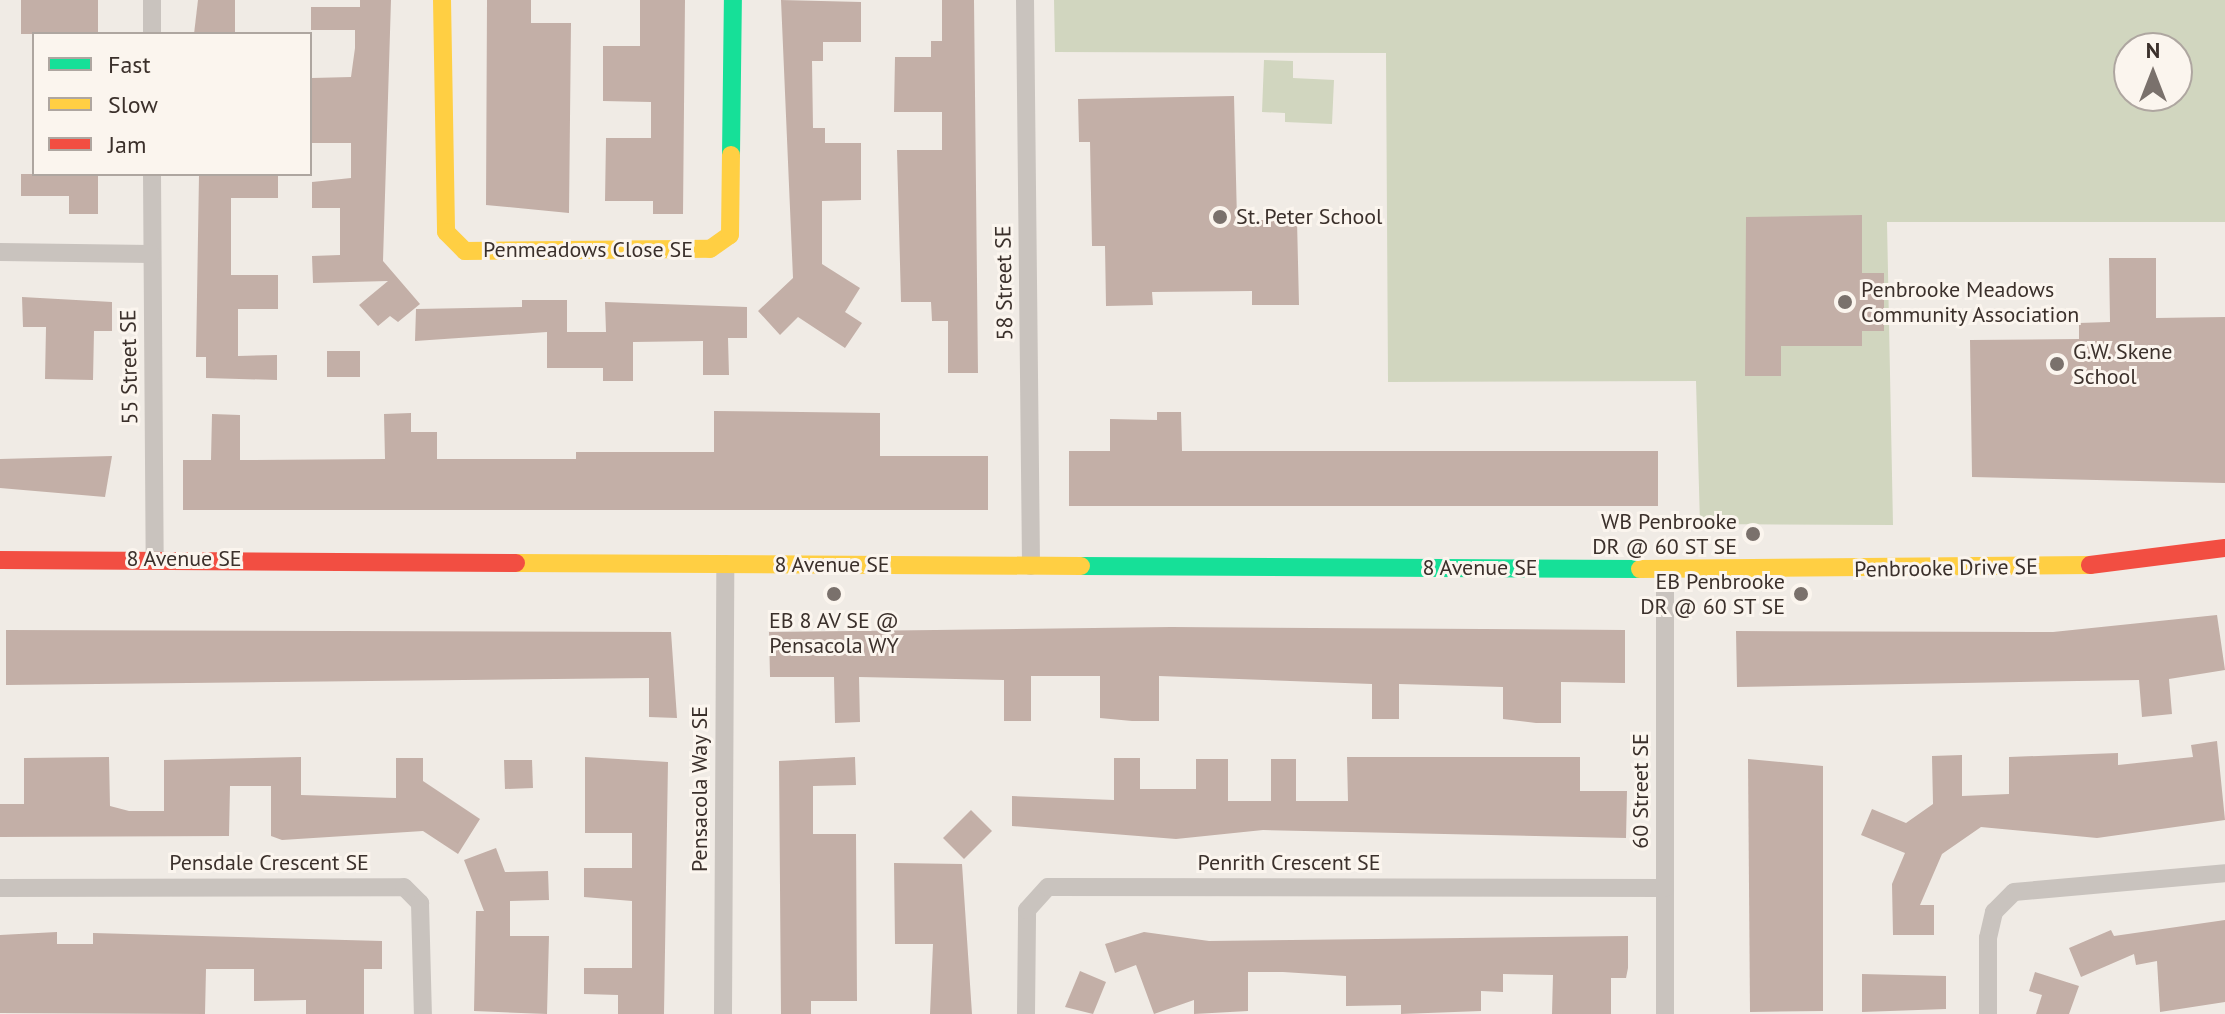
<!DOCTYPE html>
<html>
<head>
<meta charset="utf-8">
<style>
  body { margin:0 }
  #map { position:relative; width:2225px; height:1014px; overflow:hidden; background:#f0ebe5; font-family:"PT Sans",sans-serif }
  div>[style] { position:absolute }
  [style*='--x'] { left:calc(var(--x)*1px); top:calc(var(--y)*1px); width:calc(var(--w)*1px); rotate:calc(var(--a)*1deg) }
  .green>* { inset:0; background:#d1d6bf }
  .building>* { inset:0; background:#c3afa7 }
  .street>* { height:18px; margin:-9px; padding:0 9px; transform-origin:9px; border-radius:9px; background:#c9c3be }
  .fast>* { height:18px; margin:-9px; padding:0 9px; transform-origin:9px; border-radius:9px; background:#16e098 }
  .slow>* { height:18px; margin:-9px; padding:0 9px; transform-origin:9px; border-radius:9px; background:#ffcf43 }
  .jam>* { height:18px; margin:-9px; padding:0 9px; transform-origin:9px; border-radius:9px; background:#f24e42 }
  .dots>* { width:22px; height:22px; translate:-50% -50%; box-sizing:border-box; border:4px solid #fbf5ee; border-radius:50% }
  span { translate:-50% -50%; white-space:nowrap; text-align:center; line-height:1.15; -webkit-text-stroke:6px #fbf5ee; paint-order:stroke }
  .poi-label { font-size:22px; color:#3b302b }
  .left { translate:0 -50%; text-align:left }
  .right { translate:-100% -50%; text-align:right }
  .street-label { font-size:22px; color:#3b302b }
  .legend { position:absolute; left:32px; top:32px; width:280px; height:144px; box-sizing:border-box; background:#fbf5ee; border:2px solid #aea6a0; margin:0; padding:10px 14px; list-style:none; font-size:24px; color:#3b302b }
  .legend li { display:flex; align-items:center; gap:16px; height:40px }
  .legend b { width:40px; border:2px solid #aea6a0 }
  .north { position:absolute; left:2113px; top:32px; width:80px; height:80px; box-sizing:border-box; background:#fbf5ee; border:2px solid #aea6a0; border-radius:50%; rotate:0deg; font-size:22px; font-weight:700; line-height:32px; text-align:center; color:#3b302b }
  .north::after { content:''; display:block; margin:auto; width:28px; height:36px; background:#7a716c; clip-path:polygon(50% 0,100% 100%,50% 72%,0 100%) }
</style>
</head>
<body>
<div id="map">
  <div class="green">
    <i style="clip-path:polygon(evenodd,1054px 0,2225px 0,2225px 222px,1887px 222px,1893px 525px,1700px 524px,1696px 381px,1388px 382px,1386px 53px,1055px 52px,1054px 0,2129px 48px,2177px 48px,2177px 96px,2129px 96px,2129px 48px)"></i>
    <i style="clip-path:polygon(1264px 60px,1293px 61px,1293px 78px,1334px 80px,1332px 124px,1285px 122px,1285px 113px,1262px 112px)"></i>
  </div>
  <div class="building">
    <i style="clip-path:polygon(21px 0,98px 0,98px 34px,21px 34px)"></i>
    <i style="clip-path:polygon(198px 0,235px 0,235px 34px,194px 34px)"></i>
    <i style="clip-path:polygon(360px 0,391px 0,383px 261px,420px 304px,398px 322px,390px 316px,378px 326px,359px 305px,388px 281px,313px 283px,312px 256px,340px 255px,340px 208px,312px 208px,312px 182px,351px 178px,351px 143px,311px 143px,312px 78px,351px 77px,355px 48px,355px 30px,311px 30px,311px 7px,360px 7px)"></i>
    <i style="clip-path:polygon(487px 0,531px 0,531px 23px,571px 23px,569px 213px,486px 205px)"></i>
    <i style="clip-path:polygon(640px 0,685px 0,683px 214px,653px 214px,653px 201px,605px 201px,606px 138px,651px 138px,651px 102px,603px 101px,603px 46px,640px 46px)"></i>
    <i style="clip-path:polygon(781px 0,861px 2px,861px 42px,823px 42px,823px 61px,812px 61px,813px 128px,825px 128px,825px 143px,861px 143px,861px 200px,822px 201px,822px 264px,860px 288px,845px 312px,862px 323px,845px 348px,798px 317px,780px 335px,758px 311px,793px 278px)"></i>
    <i style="clip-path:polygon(942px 0,974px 0,978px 373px,948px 373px,948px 321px,932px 321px,931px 302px,901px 302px,897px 150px,942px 150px,942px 112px,894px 112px,895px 57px,931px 57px,931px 41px,942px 41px)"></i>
    <i style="clip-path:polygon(1234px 96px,1237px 220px,1297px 220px,1299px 305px,1252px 305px,1252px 291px,1152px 292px,1153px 305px,1106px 306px,1105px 246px,1092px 246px,1090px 142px,1079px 142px,1078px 99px)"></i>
    <i style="clip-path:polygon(21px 174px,98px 174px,98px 214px,69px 214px,69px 196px,21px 196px)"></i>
    <i style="clip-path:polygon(278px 174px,278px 198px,231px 198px,231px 275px,278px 275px,278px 309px,238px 309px,238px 356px,277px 355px,277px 380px,206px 378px,206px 357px,196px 357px,199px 175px)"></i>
    <i style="clip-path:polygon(1862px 215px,1862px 273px,1884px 273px,1884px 331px,1862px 331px,1862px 346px,1781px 346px,1781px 376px,1745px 376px,1746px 217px)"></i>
    <i style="clip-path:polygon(2109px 258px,2156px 258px,2156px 318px,2225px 317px,2225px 483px,1972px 477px,1970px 340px,2079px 339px,2079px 323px,2110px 322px)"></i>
    <i style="clip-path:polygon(22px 297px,112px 302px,112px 331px,94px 331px,93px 380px,45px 379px,46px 327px,23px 327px)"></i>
    <i style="clip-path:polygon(522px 300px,567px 300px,567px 332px,606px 332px,605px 302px,747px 307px,747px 338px,728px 338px,729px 375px,703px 375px,703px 341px,633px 342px,633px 381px,603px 381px,603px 368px,547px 368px,547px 332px,415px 341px,416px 309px,522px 307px)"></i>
    <i style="clip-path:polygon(327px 351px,360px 351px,360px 377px,327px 377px)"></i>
    <i style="clip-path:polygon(714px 411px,880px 413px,880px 456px,988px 456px,988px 510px,183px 510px,183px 460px,211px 460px,212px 414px,240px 415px,240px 460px,385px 459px,384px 414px,411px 413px,411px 432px,437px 432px,437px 459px,576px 459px,576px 452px,714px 452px)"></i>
    <i style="clip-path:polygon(1157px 412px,1181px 412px,1182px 451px,1658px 451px,1658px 506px,1069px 506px,1069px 451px,1110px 451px,1110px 419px,1157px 420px)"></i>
    <i style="clip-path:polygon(112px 456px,105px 497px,0 488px,0 459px)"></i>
    <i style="clip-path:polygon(2217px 615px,2225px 670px,2169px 679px,2172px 714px,2142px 717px,2139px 680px,1737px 687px,1736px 631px,2053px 632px)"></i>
    <i style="clip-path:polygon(1171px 627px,1625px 630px,1625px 683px,1561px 682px,1561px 723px,1536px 723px,1503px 719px,1503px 687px,1399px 684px,1399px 719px,1372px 719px,1372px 684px,1159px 676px,1159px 721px,1132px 721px,1100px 718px,1100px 676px,1031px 676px,1031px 721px,1004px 721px,1004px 680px,859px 677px,860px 722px,835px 723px,834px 677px,770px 677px,769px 632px)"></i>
    <i style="clip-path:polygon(6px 630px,671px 632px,677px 718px,649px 717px,649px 678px,6px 685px)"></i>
    <i style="clip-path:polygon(2217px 741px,2225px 820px,2097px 838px,1981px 827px,1942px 854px,1920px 905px,1934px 905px,1934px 935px,1893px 935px,1892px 884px,1905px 853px,1861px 835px,1872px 809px,1906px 823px,1933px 804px,1932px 756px,1962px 755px,1962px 796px,2009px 794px,2009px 757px,2118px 753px,2118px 765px,2193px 757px,2191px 745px)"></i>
    <i style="clip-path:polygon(109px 757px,110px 806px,129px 811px,164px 811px,164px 760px,301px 757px,301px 795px,396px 798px,396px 758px,423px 758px,423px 781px,480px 819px,458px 854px,423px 831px,282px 840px,271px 836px,271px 786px,230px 786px,229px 836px,0 837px,0 804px,24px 804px,24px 758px)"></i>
    <i style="clip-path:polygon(585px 757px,668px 762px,664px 1014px,618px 1014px,618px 995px,584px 994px,584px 968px,632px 968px,632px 901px,584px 897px,584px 868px,632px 868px,632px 833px,585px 833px)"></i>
    <i style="clip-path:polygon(855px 757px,856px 785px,813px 786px,813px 834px,856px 834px,857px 1001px,811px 1001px,811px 1014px,781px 1014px,779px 761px)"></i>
    <i style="clip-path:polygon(1347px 757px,1580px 757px,1580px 791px,1627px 791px,1626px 838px,1263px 830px,1176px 839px,1012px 826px,1012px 796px,1114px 800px,1114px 758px,1140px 758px,1140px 789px,1196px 789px,1196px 759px,1228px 759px,1228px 801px,1271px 801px,1271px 759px,1296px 759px,1296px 801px,1348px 801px)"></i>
    <i style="clip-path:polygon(1748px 759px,1823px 766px,1823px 1011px,1750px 1012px)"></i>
    <i style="clip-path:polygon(504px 760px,532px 760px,533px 788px,505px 789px)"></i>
    <i style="clip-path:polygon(971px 810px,992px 831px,964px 859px,943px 838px)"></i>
    <i style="clip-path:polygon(496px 848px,505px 872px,548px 871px,549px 900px,510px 901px,510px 936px,549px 936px,547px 1014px,474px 1011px,476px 911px,484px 911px,464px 860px)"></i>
    <i style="clip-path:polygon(894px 863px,962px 864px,972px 1014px,930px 1014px,933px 944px,895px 944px)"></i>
    <i style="clip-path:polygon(2225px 920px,2225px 1002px,2160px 1012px,2157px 961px,2136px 965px,2134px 954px,2081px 977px,2069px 948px,2111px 930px,2114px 936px)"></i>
    <i style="clip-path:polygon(57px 932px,57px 944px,93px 944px,93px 933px,382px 941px,382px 969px,364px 969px,364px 1014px,306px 1014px,306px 1000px,254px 1001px,254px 969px,206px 969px,205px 1014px,0 1013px,0 935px)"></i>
    <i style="clip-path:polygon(1144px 932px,1209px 941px,1628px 936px,1628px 968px,1626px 978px,1611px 978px,1611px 1014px,1552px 1014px,1553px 975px,1503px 974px,1503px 992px,1481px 991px,1481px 1011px,1401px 1014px,1401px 1005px,1346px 1006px,1346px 976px,1283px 972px,1248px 972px,1248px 1011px,1194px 1014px,1194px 1000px,1154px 1014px,1136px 965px,1115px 973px,1105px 944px)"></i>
    <i style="clip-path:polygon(1080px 971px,1106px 982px,1093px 1014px,1065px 1007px)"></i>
    <i style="clip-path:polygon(2035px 972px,2079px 986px,2069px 1014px,2036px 1014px,2042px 995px,2029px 991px)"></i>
    <i style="clip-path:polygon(1862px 974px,1946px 976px,1946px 1009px,1862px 1012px)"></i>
  </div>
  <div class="street">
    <i style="--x:1025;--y:0;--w:566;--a:89.39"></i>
    <i style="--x:152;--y:34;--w:34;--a:-90"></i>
    <i style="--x:152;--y:174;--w:385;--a:89.6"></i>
    <i style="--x:0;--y:252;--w:151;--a:0.8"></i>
    <i style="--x:1665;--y:569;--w:445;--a:90"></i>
    <i style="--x:0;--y:888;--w:404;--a:-0.1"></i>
    <i style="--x:404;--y:887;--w:23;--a:45"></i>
    <i style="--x:420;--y:903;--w:111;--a:88.5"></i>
    <i style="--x:723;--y:1014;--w:450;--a:-89.7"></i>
    <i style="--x:1026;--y:1014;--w:104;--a:-89.4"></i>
    <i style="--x:1027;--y:910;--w:31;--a:-48"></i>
    <i style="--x:1048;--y:887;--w:617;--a:0.09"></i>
    <i style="--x:1988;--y:1014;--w:76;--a:-90"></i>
    <i style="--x:1988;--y:938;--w:27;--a:-77"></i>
    <i style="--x:1994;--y:912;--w:28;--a:-45"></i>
    <i style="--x:2014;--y:892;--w:212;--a:-5.1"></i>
  </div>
  <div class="fast">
    <i style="--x:731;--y:155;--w:155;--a:-89.3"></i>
    <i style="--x:1081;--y:566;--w:559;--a:0.31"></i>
  </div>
  <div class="slow">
    <i style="--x:442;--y:0;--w:232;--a:89"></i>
    <i style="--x:446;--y:232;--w:27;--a:45"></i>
    <i style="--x:465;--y:251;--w:245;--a:-0.5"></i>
    <i style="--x:710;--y:249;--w:24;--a:-35"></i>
    <i style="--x:730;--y:235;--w:80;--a:-89.3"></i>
    <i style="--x:516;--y:563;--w:565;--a:0.3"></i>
    <i style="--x:1640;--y:569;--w:450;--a:-0.5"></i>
  </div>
  <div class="jam">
    <i style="--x:0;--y:560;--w:516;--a:0.33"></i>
    <i style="--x:2090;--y:565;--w:136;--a:-7.2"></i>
  </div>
  <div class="dots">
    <i style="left:1220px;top:217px;background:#7a716c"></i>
    <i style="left:1845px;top:302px;background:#7a716c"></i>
    <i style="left:2057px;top:364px;background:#7a716c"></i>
    <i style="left:1753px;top:534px;background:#7a716c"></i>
    <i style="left:834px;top:594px;background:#7a716c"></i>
    <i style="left:1801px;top:594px;background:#7a716c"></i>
  </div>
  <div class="poi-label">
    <span class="left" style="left:1236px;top:217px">St. Peter School</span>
    <span class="left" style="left:1861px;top:302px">Penbrooke Meadows<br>Community Association</span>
    <span class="left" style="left:2073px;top:364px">G.W. Skene<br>School</span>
    <span class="right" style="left:1737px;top:534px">WB Penbrooke<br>DR @ 60 ST SE</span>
    <span class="right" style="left:1785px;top:594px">EB Penbrooke<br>DR @ 60 ST SE</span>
    <span style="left:834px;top:633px">EB 8 AV SE @<br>Pensacola WY</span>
  </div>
  <div class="street-label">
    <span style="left:588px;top:250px">Penmeadows Close SE</span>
    <span style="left:1004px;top:283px;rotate:-91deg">58 Street SE</span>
    <span style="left:129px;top:367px;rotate:-91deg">55 Street SE</span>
    <span style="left:184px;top:559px">8 Avenue SE</span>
    <span style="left:832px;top:565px">8 Avenue SE</span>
    <span style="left:1480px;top:568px">8 Avenue SE</span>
    <span style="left:1946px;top:568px;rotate:-1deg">Penbrooke Drive SE</span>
    <span style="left:700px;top:789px;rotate:-90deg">Pensacola Way SE</span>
    <span style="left:1641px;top:791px;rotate:-90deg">60 Street SE</span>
    <span style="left:269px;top:863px">Pensdale Crescent SE</span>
    <span style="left:1289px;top:863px">Penrith Crescent SE</span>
  </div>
  <ul class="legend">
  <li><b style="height:10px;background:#16e098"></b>Fast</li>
  <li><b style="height:10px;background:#ffcf43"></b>Slow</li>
  <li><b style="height:10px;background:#f24e42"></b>Jam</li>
  </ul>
  <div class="north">N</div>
</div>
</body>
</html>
